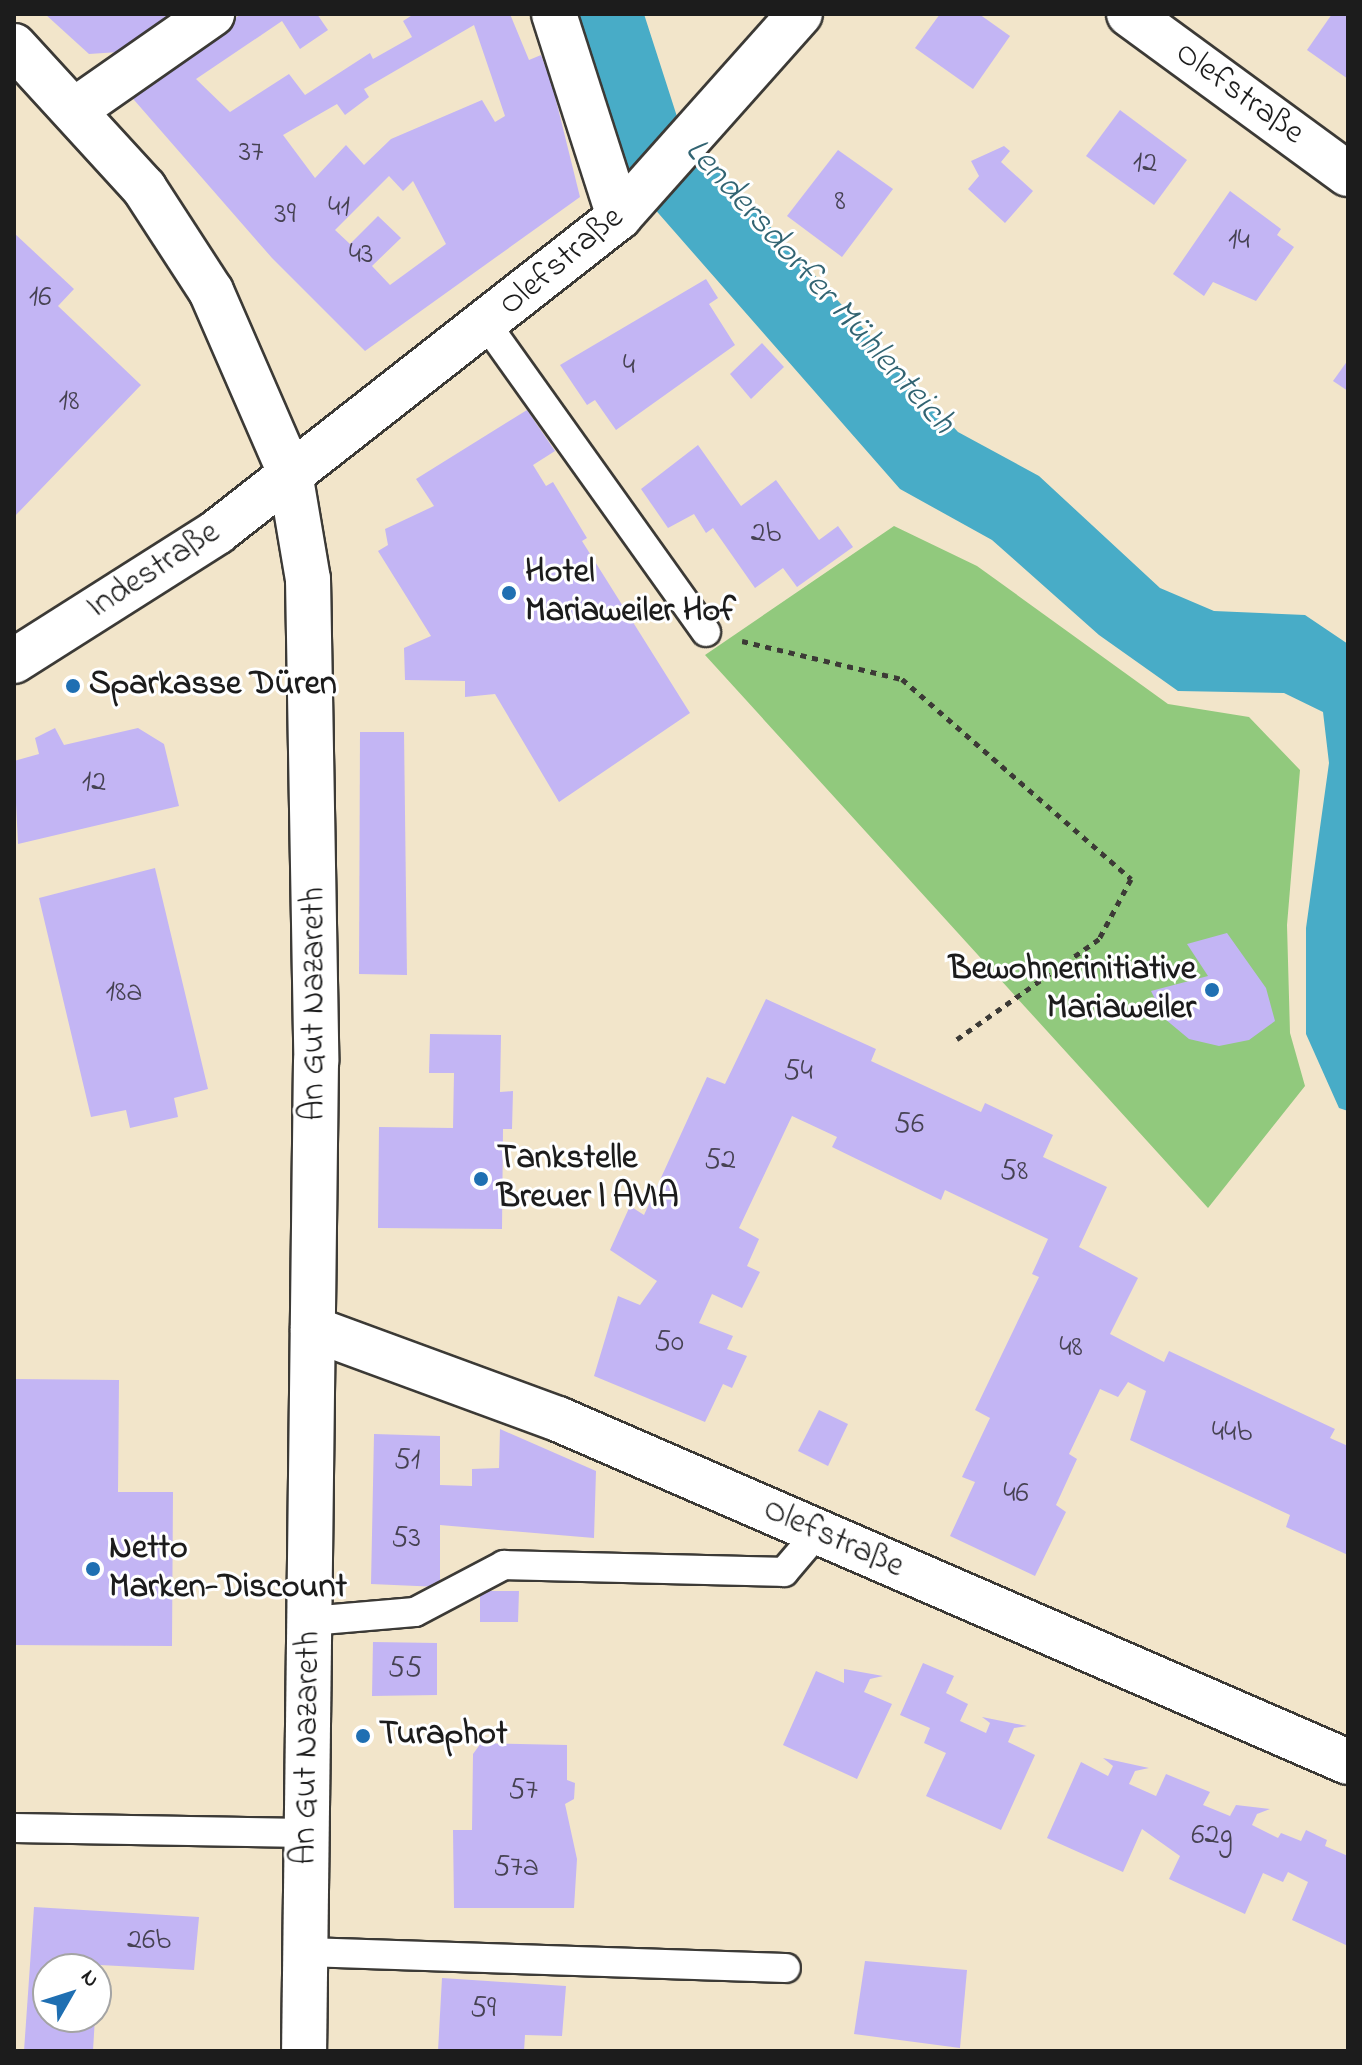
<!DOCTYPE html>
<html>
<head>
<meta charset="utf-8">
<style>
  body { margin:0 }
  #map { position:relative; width:1362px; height:2065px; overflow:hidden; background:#f2e5ca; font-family:"Indie Flower",sans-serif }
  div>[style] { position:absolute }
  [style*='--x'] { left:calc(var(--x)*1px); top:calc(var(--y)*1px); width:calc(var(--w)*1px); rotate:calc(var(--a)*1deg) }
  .green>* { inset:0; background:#91c97d }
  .water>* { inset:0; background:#48acc7 }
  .building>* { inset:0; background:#c3b5f4 }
  .path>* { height:5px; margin-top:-2.5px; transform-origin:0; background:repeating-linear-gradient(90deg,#3c3a36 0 6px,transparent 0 12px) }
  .roads { filter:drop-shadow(2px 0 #3c3a36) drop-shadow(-2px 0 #3c3a36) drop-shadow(0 2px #3c3a36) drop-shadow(0 -2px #3c3a36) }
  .lane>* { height:28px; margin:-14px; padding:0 14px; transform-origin:14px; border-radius:14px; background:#fff }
  .street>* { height:44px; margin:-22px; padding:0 22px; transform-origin:22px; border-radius:22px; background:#fff }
  .secondary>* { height:44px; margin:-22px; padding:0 22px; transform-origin:22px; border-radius:22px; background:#fff }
  .dots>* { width:22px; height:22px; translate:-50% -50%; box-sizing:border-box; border:4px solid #fff; border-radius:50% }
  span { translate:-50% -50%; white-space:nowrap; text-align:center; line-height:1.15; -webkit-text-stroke:6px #fff; paint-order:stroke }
  .number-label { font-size:30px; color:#464252 }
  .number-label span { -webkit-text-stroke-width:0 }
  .street-label { font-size:34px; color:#1c1c1c }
  .poi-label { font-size:34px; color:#1c1c1c; font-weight:700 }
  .left { translate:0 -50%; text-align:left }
  .right { translate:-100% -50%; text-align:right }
  .water-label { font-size:36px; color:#326472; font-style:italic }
  .frame { position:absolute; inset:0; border:16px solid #1c1c1c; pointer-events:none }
  .north { position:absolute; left:32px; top:1953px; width:80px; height:80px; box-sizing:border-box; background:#fff; border:2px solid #a4a4a4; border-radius:50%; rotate:51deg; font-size:22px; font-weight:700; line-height:32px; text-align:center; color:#1c1c1c }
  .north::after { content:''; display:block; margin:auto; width:28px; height:36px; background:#1f6fb2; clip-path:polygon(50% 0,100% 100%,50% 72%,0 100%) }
</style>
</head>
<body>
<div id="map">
  <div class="green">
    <i style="clip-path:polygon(894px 526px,977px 566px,1168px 704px,1249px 717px,1300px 770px,1287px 925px,1290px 1033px,1305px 1086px,1208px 1208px,705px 655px)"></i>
  </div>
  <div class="water">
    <i style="clip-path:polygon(574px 14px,644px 14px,681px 129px,958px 432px,1039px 476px,1160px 588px,1214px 611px,1305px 615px,1348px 644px,1348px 1111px,1339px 1108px,1306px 1034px,1306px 928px,1329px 763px,1323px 712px,1284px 693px,1178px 691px,1099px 635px,992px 540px,900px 489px,624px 174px)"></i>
  </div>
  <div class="building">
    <i style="clip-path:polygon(45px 14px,180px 14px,119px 52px,89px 54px)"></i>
    <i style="clip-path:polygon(evenodd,241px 14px,317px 14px,328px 30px,300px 49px,282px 21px,196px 79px,230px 112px,289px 74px,305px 95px,370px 53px,373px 59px,412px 37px,403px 21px,414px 14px,510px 14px,529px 60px,541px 55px,552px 84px,580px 197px,365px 351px,272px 258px,128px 93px,241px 14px,474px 25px,505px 116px,495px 122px,482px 100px,391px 139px,364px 165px,346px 145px,315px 178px,283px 135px,337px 104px,345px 115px,369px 97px,364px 89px,474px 25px,241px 14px,389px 176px,403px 191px,413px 181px,446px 244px,390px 285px,372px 266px,401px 238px,378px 216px,350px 244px,335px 230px,389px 176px)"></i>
    <i style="clip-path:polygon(940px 14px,979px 14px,1010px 36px,973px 89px,915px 48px)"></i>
    <i style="clip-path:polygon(1332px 14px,1348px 14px,1348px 79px,1307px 50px)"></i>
    <i style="clip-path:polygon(1120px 110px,1187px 160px,1154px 205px,1086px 156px)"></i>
    <i style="clip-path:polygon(1004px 146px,1010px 151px,1001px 162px,1033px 191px,1005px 223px,968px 189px,979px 176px,971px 161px)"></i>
    <i style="clip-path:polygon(838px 150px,893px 189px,842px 257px,787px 216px)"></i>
    <i style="clip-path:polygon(1230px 191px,1281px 229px,1277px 235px,1294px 247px,1256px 301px,1213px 282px,1204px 296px,1173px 274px)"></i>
    <i style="clip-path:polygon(14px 233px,74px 289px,58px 306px,141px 385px,14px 517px)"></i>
    <i style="clip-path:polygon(706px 279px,718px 298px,709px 304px,735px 345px,616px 430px,595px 400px,587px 405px,560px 365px)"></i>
    <i style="clip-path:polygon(762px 343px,784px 367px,751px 399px,730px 374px)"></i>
    <i style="clip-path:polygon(1348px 360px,1348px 391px,1333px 381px)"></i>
    <i style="clip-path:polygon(527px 410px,555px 451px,533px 465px,546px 486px,553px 482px,587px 538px,582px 541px,690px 713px,559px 802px,495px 694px,465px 697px,465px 681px,405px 680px,404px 648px,431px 636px,378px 551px,388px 545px,385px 529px,434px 506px,416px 479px)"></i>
    <i style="clip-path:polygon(698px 445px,741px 506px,776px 480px,819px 540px,838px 526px,853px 547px,797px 587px,783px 568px,755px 588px,713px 528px,706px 533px,694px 514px,668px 528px,641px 489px)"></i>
    <i style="clip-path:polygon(55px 728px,64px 745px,138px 728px,164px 744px,179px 806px,18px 844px,14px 761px,39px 754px,35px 738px)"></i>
    <i style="clip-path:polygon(360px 732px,404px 732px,407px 975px,359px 974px)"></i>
    <i style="clip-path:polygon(155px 868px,208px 1089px,174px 1098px,178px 1117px,130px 1128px,126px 1110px,91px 1117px,39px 898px)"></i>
    <i style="clip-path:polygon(1227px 933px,1266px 988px,1275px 1021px,1249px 1040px,1219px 1046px,1189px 1039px,1165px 1019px,1151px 991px,1208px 976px,1187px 944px)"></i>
    <i style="clip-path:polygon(766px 999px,876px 1049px,871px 1061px,981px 1112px,985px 1103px,1053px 1135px,1043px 1157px,1107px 1187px,1079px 1247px,1138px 1278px,1110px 1334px,1164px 1362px,1169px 1351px,1335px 1429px,1330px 1438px,1348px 1446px,1348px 1555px,1286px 1527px,1290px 1515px,1130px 1440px,1146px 1391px,1128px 1382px,1118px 1397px,1100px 1389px,1069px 1454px,1077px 1459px,1056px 1505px,1066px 1512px,1035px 1576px,950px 1536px,975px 1482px,962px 1477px,990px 1418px,975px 1410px,1039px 1277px,1032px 1274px,1048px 1239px,945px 1190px,941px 1200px,832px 1147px,837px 1137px,792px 1116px,739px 1228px,759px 1239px,747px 1266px,760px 1272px,742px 1308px,712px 1294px,699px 1323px,733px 1336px,727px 1349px,747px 1356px,732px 1388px,723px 1384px,705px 1422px,594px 1376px,618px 1296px,640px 1305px,657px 1281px,610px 1250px,630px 1206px,644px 1215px,707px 1077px,725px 1084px)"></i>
    <i style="clip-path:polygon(430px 1034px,501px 1035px,500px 1092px,513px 1091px,512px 1129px,503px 1129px,502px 1229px,378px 1228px,379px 1127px,453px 1128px,454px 1073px,429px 1073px)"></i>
    <i style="clip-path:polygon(14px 1379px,119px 1380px,118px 1492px,173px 1492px,172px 1646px,14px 1645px)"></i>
    <i style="clip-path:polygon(819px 1410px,848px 1424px,828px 1466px,798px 1451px)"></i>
    <i style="clip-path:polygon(500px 1429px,596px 1471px,594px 1538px,440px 1525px,440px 1587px,371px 1584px,374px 1434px,440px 1436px,440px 1485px,472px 1486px,472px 1469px,499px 1468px)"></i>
    <i style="clip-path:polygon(480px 1591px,519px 1591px,518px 1622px,480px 1622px)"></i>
    <i style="clip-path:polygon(373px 1642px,437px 1643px,437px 1695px,372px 1696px)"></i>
    <i style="clip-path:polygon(923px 1663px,954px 1676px,946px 1693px,968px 1704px,960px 1721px,986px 1733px,990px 1723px,982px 1717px,1027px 1726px,1014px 1728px,1008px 1742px,1035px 1755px,1001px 1830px,926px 1796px,946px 1753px,924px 1743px,930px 1728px,900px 1715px)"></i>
    <i style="clip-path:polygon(844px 1669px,883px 1676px,870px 1679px,864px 1692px,892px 1704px,857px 1779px,783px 1745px,816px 1671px,844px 1683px)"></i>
    <i style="clip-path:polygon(481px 1743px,567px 1745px,567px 1780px,575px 1783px,574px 1799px,565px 1804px,577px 1859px,574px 1908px,454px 1908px,453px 1830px,472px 1830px,473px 1754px)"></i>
    <i style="clip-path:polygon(1103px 1758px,1149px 1768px,1135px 1771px,1129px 1784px,1156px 1796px,1166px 1774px,1210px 1792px,1203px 1805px,1230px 1816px,1236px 1805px,1270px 1809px,1257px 1814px,1252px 1825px,1278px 1838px,1281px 1833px,1301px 1841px,1306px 1830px,1327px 1840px,1325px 1846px,1348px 1856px,1348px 1946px,1292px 1920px,1308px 1882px,1288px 1872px,1283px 1882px,1263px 1873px,1245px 1914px,1169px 1879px,1180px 1856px,1142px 1829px,1123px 1872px,1047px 1838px,1081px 1762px,1108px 1776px,1113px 1766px)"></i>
    <i style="clip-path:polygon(34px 1907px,199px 1917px,194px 1970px,100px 1965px,98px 1981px,96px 1969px,48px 1969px,48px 2017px,95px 2017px,93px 2051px,24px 2051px)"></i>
    <i style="clip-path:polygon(865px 1961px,967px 1970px,960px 2048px,854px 2034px)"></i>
    <i style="clip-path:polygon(442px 1978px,566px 1986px,562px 2036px,525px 2035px,524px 2051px,438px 2051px)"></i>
  </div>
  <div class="path">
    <i style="--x:742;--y:641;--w:164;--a:13.4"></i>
    <i style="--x:902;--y:679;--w:304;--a:41.1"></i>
    <i style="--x:1131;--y:879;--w:68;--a:118.1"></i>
    <i style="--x:1099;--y:939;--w:174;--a:144.8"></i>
  </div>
  <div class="roads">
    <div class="lane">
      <i style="--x:487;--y:325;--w:377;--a:54.5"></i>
      <i style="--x:310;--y:1621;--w:105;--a:-4.9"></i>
      <i style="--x:415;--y:1612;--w:101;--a:-27.8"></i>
      <i style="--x:504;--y:1565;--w:280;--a:1.4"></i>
      <i style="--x:784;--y:1572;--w:52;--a:-49.6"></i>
      <i style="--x:14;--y:1828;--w:292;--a:1"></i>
      <i style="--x:305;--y:1952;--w:481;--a:1.9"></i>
    </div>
    <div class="street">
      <i style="--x:554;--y:14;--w:213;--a:72.2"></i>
      <i style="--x:1129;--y:14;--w:271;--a:36.2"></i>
      <i style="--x:76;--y:109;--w:166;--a:-34.9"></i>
      <i style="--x:14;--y:661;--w:241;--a:-32.4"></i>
      <i style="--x:217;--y:532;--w:511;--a:-38.08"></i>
      <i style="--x:619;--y:217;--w:272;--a:-48.3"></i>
      <i style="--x:313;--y:1329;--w:261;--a:20.2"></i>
      <i style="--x:558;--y:1419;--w:861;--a:23.47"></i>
    </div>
    <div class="secondary">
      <i style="--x:14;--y:46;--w:193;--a:47.5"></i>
      <i style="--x:144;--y:188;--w:123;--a:57"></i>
      <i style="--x:211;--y:291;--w:198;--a:66.5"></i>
      <i style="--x:290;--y:473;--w:108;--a:80.4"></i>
      <i style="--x:308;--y:579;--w:482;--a:89"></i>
      <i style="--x:316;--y:1061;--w:990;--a:90.69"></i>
    </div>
  </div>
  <div class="dots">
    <i style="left:509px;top:593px;background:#1f6fb2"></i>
    <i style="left:73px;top:686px;background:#1f6fb2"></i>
    <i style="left:1212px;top:990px;background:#1f6fb2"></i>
    <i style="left:481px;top:1179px;background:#1f6fb2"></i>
    <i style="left:93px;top:1569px;background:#1f6fb2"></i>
    <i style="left:363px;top:1736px;background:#1f6fb2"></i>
  </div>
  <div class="number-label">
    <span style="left:251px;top:153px">37</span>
    <span style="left:1145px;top:164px">12</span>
    <span style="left:840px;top:202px">8</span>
    <span style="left:339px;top:208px">41</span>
    <span style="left:285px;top:215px">39</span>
    <span style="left:1239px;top:241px">14</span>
    <span style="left:361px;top:255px">43</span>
    <span style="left:40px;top:298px">16</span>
    <span style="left:629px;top:366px">4</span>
    <span style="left:69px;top:402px">18</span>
    <span style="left:766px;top:534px">2b</span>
    <span style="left:94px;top:783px">12</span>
    <span style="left:124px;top:993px">18a</span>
    <span style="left:798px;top:1072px">54</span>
    <span style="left:909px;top:1125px">56</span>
    <span style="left:720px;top:1161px">52</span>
    <span style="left:1014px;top:1172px">58</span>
    <span style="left:669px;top:1343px">50</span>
    <span style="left:1071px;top:1348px">48</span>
    <span style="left:1232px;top:1433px">44b</span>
    <span style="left:407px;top:1461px">51</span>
    <span style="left:1016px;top:1494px">46</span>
    <span style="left:406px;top:1539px">53</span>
    <span style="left:405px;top:1669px">55</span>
    <span style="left:523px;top:1791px">57</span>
    <span style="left:1212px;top:1836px">62g</span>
    <span style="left:516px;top:1868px">57a</span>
    <span style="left:149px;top:1941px">26b</span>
    <span style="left:483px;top:2009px">59</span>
  </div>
  <div class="street-label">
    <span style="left:1239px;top:94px;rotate:36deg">Olefstraße</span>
    <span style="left:562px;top:262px;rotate:-40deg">Olefstraße</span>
    <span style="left:154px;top:571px;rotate:-33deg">Indestraße</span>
    <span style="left:315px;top:1004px;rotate:-90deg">An Gut Nazareth</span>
    <span style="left:833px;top:1539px;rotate:24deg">Olefstraße</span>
    <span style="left:308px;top:1748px;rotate:-89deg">An Gut Nazareth</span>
  </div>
  <div class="poi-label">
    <span class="left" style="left:525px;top:593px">Hotel<br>Mariaweiler Hof</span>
    <span class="left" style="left:89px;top:686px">Sparkasse Düren</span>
    <span class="right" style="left:1196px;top:990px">Bewohnerinitiative<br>Mariaweiler</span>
    <span class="left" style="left:497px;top:1179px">Tankstelle<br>Breuer | AVIA</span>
    <span class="left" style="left:109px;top:1569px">Netto<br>Marken-Discount</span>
    <span class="left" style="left:379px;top:1736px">Turaphot</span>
  </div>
  <div class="water-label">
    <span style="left:819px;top:287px;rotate:48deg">Lendersdorfer Mühlenteich</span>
  </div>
  <div class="frame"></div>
  <div class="north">N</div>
</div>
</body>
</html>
